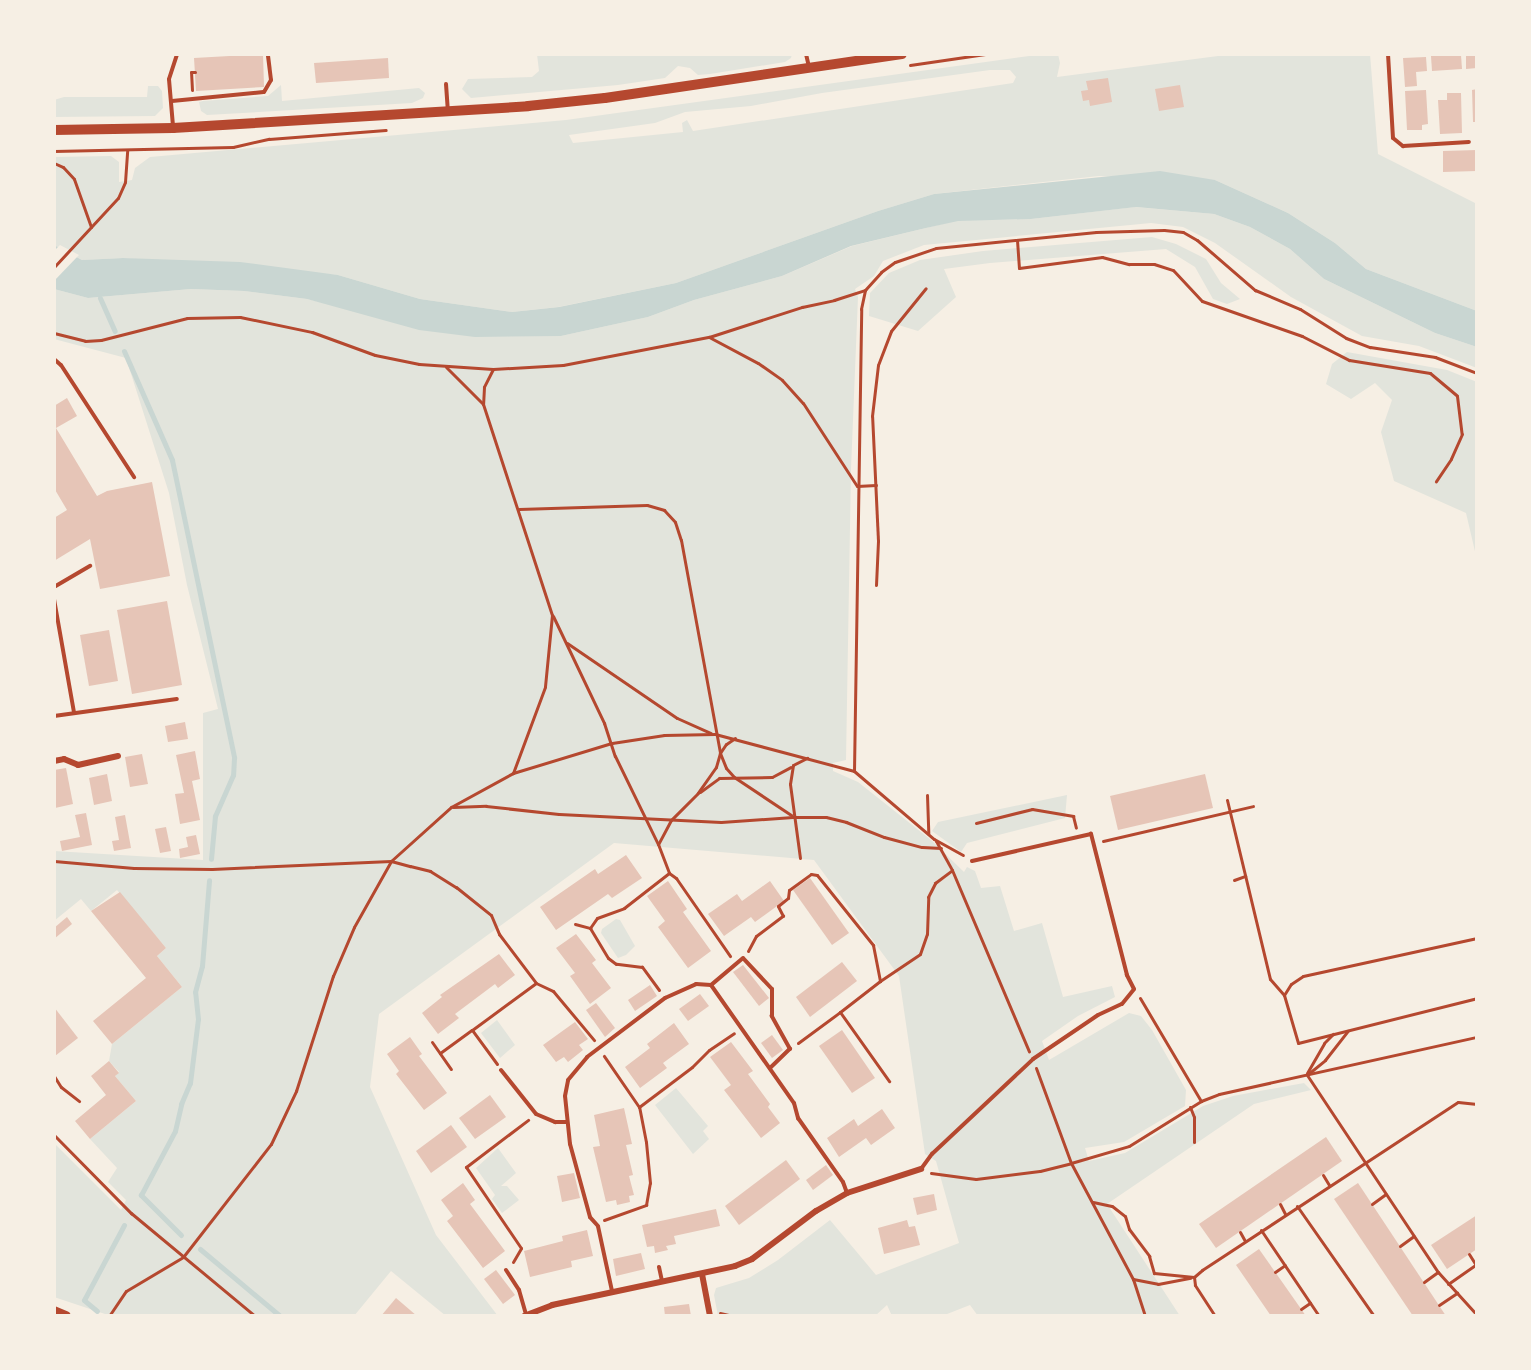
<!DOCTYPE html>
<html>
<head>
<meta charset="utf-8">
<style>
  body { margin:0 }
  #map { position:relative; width:1531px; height:1370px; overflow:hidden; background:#f6efe4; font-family:"DM Sans",sans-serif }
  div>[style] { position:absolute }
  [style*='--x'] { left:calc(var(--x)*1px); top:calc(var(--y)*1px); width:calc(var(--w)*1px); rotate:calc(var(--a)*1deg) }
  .green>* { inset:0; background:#e2e4dc }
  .water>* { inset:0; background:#c9d6d2 }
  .pier>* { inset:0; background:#f6efe4 }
  .stream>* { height:5px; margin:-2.5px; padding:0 2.5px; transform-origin:2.5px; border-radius:2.5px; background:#c9d6d2 }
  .building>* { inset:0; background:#e6c5b7 }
  .path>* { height:3px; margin:-1.5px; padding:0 1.5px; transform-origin:1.5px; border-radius:1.5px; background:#b5482f }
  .service>* { height:4px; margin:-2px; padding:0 2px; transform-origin:2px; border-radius:2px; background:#b5482f }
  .minor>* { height:6px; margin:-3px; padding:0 3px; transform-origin:3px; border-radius:3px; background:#b5482f }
  .tertiary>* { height:10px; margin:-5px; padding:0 5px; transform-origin:5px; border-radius:5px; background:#b5482f }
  span { translate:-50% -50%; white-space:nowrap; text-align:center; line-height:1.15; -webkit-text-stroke:4.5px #f6efe4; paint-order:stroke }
  .frame { position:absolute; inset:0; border:56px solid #f6efe4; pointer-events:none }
</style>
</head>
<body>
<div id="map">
  <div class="green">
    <i style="clip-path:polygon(537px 54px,792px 54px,791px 58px,785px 62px,710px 74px,698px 75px,690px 68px,678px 66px,665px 78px,618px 85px,471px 98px,462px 89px,468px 79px,532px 77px,539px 71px)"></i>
    <i style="clip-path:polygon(evenodd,1044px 54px,1058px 54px,1060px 63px,1057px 77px,1218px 56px,1218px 54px,1370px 54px,1378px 154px,1477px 204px,1477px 311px,1366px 269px,1335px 243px,1288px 213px,1215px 180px,1099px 176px,934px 194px,878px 211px,676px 283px,558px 307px,512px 312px,420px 299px,338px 275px,123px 258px,82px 260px,54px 245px,54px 157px,111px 156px,119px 162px,119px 182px,132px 180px,135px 168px,150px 157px,566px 120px,1044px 54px,990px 70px,1010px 70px,1016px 77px,1013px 83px,693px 131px,687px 120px,682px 123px,683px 132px,573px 143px,569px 135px,655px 123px,685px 112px,751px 106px,822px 93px,990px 70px)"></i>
    <i style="clip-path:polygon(281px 85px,282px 101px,419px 88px,425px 93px,423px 98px,412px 103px,207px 115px,201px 111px,199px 102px,203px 101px,268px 96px)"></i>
    <i style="clip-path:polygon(148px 86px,158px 86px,162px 91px,163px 108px,155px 116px,54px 117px,54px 100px,64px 97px,147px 97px)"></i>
    <i style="clip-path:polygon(1135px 207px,1214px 214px,1250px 227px,1290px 249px,1324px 279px,1435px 333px,1477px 347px,1477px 368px,1419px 346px,1362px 336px,1291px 297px,1215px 243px,1183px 227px,1151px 223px,924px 245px,883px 261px,874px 276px,855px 289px,858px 297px,851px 469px,846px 760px,833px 763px,833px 771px,858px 782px,931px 840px,964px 872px,967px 867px,975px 871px,981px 888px,1000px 886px,1014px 931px,1042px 923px,1063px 997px,1112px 986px,1115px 997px,1078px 1016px,1042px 1041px,1049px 1060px,1129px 1013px,1141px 1016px,1152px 1030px,1186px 1090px,1185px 1106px,1124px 1142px,1085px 1148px,1089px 1161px,1125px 1153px,1203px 1106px,1233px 1096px,1304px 1083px,1311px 1090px,1254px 1104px,1107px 1204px,1180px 1316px,978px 1316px,970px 1305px,942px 1316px,892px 1316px,887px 1305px,875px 1316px,718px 1316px,714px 1295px,716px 1288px,749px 1278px,778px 1260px,830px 1220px,876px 1275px,959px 1243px,936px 1161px,925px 1154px,899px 976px,814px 860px,614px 843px,379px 1014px,370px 1087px,436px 1235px,498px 1316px,446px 1316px,391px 1271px,354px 1316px,111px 1316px,54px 1297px,54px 1143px,121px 1210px,126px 1200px,108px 1182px,117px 1168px,90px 1139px,136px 1101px,115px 1076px,119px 1072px,109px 1061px,112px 1044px,182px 987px,157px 956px,166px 948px,117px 890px,91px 911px,81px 899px,54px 921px,54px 851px,203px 860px,203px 713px,218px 709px,187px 585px,169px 493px,126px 358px,54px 339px,54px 289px,88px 298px,191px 289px,244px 291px,307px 299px,354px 310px,561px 336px,648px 317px,694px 300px,782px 276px,852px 246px,926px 228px,958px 220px,1031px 219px)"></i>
    <i style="clip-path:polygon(1152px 237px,1176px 244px,1206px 259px,1221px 283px,1240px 299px,1227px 304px,1213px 299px,1195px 267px,1166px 249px,990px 263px,944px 269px,956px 297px,918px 331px,869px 316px,870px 293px,889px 273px,920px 260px,983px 251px)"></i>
    <i style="clip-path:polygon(1347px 352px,1447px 370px,1477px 382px,1477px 560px,1466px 513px,1394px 481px,1381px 432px,1392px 400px,1375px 383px,1351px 399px,1326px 384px,1332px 364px)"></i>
    <i style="clip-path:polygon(1067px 795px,1065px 818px,967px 843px,961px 852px,932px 831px,938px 822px)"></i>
    <i style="clip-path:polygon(616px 919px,620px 920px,635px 946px,626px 955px,618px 958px,601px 933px,602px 929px)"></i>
    <i style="clip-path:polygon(497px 1020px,515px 1045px,500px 1058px,481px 1033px)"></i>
    <i style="clip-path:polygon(676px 1088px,708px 1126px,703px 1131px,709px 1139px,693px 1154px,655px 1105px)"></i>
    <i style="clip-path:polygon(498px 1148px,516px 1173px,501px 1186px,507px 1186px,519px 1200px,502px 1213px,492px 1199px,495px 1195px,476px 1168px)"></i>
  </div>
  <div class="water">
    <i style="clip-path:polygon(1160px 171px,1215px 180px,1288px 213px,1335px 243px,1366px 269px,1477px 311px,1477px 347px,1435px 333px,1324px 279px,1290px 249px,1250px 227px,1214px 214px,1136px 207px,1031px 219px,958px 221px,926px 228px,851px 246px,782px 276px,694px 300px,648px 317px,561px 336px,475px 337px,419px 330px,307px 299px,244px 291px,191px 289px,88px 298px,54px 289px,54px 245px,82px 260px,123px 258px,240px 262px,338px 275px,420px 299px,512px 312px,559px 307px,676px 283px,878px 211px,934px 194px)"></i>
  </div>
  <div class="pier">
    <i style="clip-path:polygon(60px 245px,79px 255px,54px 281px,54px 251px)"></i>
  </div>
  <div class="stream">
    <i style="--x:100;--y:298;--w:36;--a:66"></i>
    <i style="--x:124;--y:351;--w:119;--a:66.2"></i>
    <i style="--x:172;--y:460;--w:304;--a:78.2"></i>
    <i style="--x:234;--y:758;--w:17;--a:93"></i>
    <i style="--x:233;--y:775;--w:45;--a:113.7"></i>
    <i style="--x:215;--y:816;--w:43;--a:95.3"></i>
    <i style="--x:181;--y:1235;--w:57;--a:-135"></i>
    <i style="--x:141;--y:1195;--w:72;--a:-62"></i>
    <i style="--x:175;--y:1131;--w:28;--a:-77"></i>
    <i style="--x:181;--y:1104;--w:23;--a:-67"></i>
    <i style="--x:190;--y:1083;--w:64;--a:-82.9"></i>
    <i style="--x:198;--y:1019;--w:27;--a:-96"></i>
    <i style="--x:195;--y:992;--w:27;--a:-75"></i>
    <i style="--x:202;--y:966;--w:86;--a:-85.3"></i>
    <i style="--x:200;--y:1249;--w:104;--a:39.9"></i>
    <i style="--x:97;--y:1311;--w:17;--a:-140"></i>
    <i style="--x:84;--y:1300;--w:85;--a:-61.9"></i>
  </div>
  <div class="building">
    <i style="clip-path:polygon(263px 54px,264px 87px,196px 91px,194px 58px)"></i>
    <i style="clip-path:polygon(1466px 54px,1477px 54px,1477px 68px,1466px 69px)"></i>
    <i style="clip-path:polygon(1461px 55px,1462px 69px,1432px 71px,1431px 56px)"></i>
    <i style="clip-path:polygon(1426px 57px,1427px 71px,1416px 72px,1417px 86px,1405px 87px,1403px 58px)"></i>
    <i style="clip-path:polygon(388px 58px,389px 78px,316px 83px,314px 63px)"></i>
    <i style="clip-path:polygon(1108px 78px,1112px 102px,1090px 106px,1089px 100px,1083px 101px,1081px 91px,1088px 90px,1086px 81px)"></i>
    <i style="clip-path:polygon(1180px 85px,1184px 107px,1159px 111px,1155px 89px)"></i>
    <i style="clip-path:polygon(1477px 89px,1477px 122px,1473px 122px,1472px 90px)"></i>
    <i style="clip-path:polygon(1426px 90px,1428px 124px,1422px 125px,1422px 130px,1407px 130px,1405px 91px)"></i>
    <i style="clip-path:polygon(1447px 93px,1461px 93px,1462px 133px,1440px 134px,1438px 100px,1447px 100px)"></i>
    <i style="clip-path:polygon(1477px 150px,1477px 171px,1443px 172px,1443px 151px)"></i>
    <i style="clip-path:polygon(67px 398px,77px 416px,56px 428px,97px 496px,107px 491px,152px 482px,170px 576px,100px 589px,90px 539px,54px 561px,54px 518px,67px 510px,54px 488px,54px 406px)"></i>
    <i style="clip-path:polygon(167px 601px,182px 685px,132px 694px,117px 610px)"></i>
    <i style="clip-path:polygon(109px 630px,118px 681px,89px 686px,80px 635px)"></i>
    <i style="clip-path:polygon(185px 722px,188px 739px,168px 742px,165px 726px)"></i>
    <i style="clip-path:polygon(195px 751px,200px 779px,192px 781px,200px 820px,180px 824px,175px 794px,184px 793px,176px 755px)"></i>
    <i style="clip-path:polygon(142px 754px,148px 784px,130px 787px,125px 757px)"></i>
    <i style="clip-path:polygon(66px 768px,73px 804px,55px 808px,54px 770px)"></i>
    <i style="clip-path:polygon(107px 774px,112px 801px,94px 805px,89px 778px)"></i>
    <i style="clip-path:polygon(1205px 774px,1213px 808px,1118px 830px,1110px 796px)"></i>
    <i style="clip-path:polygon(86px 813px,92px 845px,62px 851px,60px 841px,80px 837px,75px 815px)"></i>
    <i style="clip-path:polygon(125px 815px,131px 848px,114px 851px,112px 841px,119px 840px,115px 817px)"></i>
    <i style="clip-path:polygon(166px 827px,171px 851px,160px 853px,155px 829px)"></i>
    <i style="clip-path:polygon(196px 835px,200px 854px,180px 858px,179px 849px,188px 847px,186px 837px)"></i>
    <i style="clip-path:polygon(626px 855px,642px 878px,612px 898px,608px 894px,556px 930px,540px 907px,595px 869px,598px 874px)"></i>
    <i style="clip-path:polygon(810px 878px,849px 933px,832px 945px,793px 890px)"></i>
    <i style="clip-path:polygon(668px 881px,687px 909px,683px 912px,711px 951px,688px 968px,658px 927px,665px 921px,647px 896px)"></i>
    <i style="clip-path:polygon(770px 881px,784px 901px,755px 922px,751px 917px,724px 936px,708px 914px,737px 894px,742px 901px)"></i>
    <i style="clip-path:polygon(120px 892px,166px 948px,157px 956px,182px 987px,112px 1044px,93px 1021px,146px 978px,91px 911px)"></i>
    <i style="clip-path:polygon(67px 917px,72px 924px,54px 939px,54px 928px)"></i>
    <i style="clip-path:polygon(576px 934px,596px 960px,592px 963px,611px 988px,590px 1004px,570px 976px,575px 973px,556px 948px)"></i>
    <i style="clip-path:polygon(499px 954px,515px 975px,498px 988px,495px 984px,455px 1014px,459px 1018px,438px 1034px,422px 1013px,442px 997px,440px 995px)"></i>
    <i style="clip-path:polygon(842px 962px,857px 981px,810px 1017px,796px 997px)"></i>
    <i style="clip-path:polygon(743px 965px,769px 998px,759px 1006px,733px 972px)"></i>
    <i style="clip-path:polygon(650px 985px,657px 996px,635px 1011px,628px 1000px)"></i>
    <i style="clip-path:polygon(700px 994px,709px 1006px,688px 1021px,679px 1009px)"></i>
    <i style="clip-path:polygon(596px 1003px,615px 1028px,605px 1037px,586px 1010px)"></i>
    <i style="clip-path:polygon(54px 1007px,78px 1038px,55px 1056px,54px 1055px)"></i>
    <i style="clip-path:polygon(575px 1022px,588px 1039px,579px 1045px,583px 1050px,568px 1062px,564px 1057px,556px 1062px,543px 1045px)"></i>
    <i style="clip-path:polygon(674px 1023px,689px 1044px,663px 1063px,667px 1068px,640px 1088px,625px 1067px,650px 1048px,647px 1044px)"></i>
    <i style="clip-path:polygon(842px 1030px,875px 1078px,852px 1093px,819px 1046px)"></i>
    <i style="clip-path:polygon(772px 1035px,783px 1050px,772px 1058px,761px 1043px)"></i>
    <i style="clip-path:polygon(410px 1037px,422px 1054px,419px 1056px,447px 1093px,424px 1110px,396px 1074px,399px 1071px,387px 1054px)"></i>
    <i style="clip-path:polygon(731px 1042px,753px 1071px,748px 1074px,770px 1104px,768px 1107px,780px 1123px,761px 1138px,724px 1090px,731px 1085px,710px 1057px)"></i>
    <i style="clip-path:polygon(109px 1061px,119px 1073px,115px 1076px,136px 1101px,90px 1139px,75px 1121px,106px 1095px,91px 1076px)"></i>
    <i style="clip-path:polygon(490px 1095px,506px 1117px,475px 1139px,459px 1118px)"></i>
    <i style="clip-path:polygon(624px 1108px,632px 1144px,626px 1145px,633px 1175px,629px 1176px,634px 1195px,629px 1196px,630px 1202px,617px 1205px,616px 1200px,606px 1202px,593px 1147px,600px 1146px,594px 1115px)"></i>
    <i style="clip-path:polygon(882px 1109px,895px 1128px,871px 1145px,866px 1138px,839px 1157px,827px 1138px,854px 1119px,858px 1126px)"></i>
    <i style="clip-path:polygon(451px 1125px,467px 1147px,431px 1173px,416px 1151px)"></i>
    <i style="clip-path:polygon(1326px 1137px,1342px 1161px,1216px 1248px,1199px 1224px)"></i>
    <i style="clip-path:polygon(786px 1160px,800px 1179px,739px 1225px,725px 1206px)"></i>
    <i style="clip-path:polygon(826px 1165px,833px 1175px,813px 1190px,806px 1180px)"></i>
    <i style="clip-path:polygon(574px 1173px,580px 1198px,562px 1202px,557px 1176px)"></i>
    <i style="clip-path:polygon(463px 1183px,475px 1200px,470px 1204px,505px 1251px,483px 1268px,447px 1221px,453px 1216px,441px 1200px)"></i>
    <i style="clip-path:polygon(1358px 1183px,1446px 1316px,1413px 1316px,1334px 1199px)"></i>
    <i style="clip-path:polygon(934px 1194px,937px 1210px,917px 1215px,913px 1198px)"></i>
    <i style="clip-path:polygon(716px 1209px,720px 1226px,674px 1236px,676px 1244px,666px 1246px,668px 1250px,655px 1253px,654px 1246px,647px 1247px,642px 1225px)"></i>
    <i style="clip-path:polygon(1477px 1215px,1477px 1249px,1447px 1269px,1431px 1245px)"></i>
    <i style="clip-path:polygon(907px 1220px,909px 1227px,915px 1226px,920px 1245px,884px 1254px,878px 1228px)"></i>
    <i style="clip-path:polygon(587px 1230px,593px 1256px,571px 1261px,572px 1267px,530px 1277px,524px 1251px,563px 1241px,562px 1236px)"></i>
    <i style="clip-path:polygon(1259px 1249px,1306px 1316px,1271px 1316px,1236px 1265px)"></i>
    <i style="clip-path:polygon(641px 1253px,645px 1269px,616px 1276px,613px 1259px)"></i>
    <i style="clip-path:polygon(496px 1270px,515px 1295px,503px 1304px,484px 1279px)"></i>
    <i style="clip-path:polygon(396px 1298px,417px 1316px,381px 1316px)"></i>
    <i style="clip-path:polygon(689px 1304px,691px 1316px,665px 1316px,664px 1307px)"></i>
  </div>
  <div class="path">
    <i style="--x:910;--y:65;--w:76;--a:-8.3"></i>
    <i style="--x:192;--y:90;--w:18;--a:-93"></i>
    <i style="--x:191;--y:72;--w:4;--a:0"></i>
    <i style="--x:54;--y:151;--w:179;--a:-1.3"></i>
    <i style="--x:233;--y:147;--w:37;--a:-13"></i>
    <i style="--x:269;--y:139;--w:117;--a:-4.4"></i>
    <i style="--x:54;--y:163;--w:10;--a:24"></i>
    <i style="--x:63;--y:167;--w:16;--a:47"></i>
    <i style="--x:74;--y:179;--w:51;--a:70.5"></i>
    <i style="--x:1017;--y:240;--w:28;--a:86"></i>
    <i style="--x:1019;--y:268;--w:84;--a:-7.5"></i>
    <i style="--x:1102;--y:257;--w:28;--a:15"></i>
    <i style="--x:1129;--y:264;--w:25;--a:0"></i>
    <i style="--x:1154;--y:264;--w:20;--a:18"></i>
    <i style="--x:1173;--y:270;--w:42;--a:46.9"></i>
    <i style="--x:1202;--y:301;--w:106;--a:19.3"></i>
    <i style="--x:1302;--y:336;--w:53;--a:27.1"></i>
    <i style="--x:1349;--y:360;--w:82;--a:9.1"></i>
    <i style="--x:1430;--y:373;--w:35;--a:40"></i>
    <i style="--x:1457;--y:396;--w:38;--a:83"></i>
    <i style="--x:1462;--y:434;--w:27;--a:114"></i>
    <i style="--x:1451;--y:459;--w:27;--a:124"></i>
    <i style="--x:54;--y:267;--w:94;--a:-47.2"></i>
    <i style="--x:118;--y:198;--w:17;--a:-66"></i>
    <i style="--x:125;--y:182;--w:32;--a:-86"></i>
    <i style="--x:54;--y:333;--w:32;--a:14"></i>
    <i style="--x:85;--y:341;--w:16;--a:-4"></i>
    <i style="--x:101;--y:340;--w:89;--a:-14.3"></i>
    <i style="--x:187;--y:318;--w:53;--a:-1.1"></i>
    <i style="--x:240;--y:317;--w:74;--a:11.8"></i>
    <i style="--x:312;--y:332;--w:67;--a:20.1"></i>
    <i style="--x:375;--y:355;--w:45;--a:11.6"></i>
    <i style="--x:419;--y:364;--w:74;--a:3.9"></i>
    <i style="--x:493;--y:369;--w:70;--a:-3.3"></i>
    <i style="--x:563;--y:365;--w:149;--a:-10.9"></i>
    <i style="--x:709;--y:337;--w:98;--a:-17.9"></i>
    <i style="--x:802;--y:307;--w:33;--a:-12"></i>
    <i style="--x:834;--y:300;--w:33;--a:-18"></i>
    <i style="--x:865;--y:290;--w:24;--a:-48"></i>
    <i style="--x:881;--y:272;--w:17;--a:-36"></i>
    <i style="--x:895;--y:262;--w:43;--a:-18.9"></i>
    <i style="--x:936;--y:248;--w:161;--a:-5.7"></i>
    <i style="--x:1096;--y:232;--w:68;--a:-1.7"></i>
    <i style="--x:1164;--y:230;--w:19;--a:6"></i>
    <i style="--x:1183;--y:232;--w:16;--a:30"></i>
    <i style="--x:1197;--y:240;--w:77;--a:40.8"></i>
    <i style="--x:1255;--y:290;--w:49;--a:22.9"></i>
    <i style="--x:1300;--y:309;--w:54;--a:32.2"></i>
    <i style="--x:1346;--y:338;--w:26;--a:21"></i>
    <i style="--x:1370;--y:347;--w:66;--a:8.7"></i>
    <i style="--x:1435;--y:357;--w:45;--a:20.9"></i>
    <i style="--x:709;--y:337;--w:55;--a:28"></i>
    <i style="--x:758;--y:363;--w:29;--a:35"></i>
    <i style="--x:782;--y:380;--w:31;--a:48"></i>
    <i style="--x:803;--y:403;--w:99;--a:57"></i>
    <i style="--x:857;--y:486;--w:19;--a:-3"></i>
    <i style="--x:446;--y:367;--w:52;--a:45"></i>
    <i style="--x:493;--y:369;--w:20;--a:117"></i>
    <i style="--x:484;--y:387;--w:17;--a:93"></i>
    <i style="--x:483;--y:404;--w:222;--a:71.9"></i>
    <i style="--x:552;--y:615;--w:72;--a:95.6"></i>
    <i style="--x:545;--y:687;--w:92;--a:110.4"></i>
    <i style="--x:519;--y:509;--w:128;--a:-1.8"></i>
    <i style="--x:647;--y:505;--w:18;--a:16"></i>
    <i style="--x:664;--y:510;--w:16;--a:47"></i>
    <i style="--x:675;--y:522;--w:19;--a:72"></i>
    <i style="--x:681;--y:540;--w:217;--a:79.6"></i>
    <i style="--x:720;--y:753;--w:15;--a:106"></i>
    <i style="--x:716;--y:767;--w:32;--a:125"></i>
    <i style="--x:698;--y:793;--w:38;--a:135"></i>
    <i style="--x:671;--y:820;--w:27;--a:118"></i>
    <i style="--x:876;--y:585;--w:44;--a:-87.4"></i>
    <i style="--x:878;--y:541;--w:125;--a:-92.7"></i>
    <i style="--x:872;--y:416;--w:51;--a:-83.3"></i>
    <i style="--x:878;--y:365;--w:36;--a:-69"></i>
    <i style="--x:891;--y:331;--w:55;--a:-50.9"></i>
    <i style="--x:553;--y:616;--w:119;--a:64.5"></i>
    <i style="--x:604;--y:723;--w:35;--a:72"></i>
    <i style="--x:615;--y:756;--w:98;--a:64"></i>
    <i style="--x:658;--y:844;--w:31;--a:69"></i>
    <i style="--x:669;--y:873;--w:9;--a:36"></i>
    <i style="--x:676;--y:878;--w:95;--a:55.3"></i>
    <i style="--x:567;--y:643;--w:133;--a:34.3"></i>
    <i style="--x:677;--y:718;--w:37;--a:24"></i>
    <i style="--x:735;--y:738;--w:11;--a:146"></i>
    <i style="--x:726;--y:744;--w:11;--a:124"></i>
    <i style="--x:720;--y:753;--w:16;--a:68"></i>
    <i style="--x:726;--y:768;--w:12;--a:48"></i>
    <i style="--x:734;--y:777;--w:69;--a:33.7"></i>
    <i style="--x:854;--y:771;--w:462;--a:-89.1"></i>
    <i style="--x:861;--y:309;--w:19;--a:-78"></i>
    <i style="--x:700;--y:792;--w:24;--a:-36"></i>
    <i style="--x:719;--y:778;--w:53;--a:-1.1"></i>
    <i style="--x:772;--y:777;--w:21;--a:-28"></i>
    <i style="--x:927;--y:795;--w:38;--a:88"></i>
    <i style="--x:1227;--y:800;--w:184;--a:76.5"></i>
    <i style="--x:1270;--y:979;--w:21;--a:49"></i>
    <i style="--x:1284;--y:995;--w:50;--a:73.7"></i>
    <i style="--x:1298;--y:1043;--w:185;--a:-14.1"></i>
    <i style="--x:453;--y:807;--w:33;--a:-2"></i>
    <i style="--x:486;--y:806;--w:73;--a:6.3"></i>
    <i style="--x:559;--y:814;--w:162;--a:2.8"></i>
    <i style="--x:721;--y:822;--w:72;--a:-4"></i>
    <i style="--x:793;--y:817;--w:33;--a:0"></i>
    <i style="--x:826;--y:817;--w:21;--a:14"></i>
    <i style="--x:846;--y:822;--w:41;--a:21.5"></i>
    <i style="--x:884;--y:837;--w:39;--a:15"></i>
    <i style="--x:922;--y:847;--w:19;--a:3"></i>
    <i style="--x:976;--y:823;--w:58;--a:-14"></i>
    <i style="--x:1032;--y:809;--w:42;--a:9.7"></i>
    <i style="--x:1073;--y:816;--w:12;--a:76"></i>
    <i style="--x:936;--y:841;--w:33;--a:61"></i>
    <i style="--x:952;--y:870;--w:197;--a:67"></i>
    <i style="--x:1103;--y:841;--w:154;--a:-13.1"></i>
    <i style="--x:800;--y:858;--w:75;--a:-97.7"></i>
    <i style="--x:790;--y:784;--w:19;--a:-81"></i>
    <i style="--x:793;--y:765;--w:16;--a:-27"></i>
    <i style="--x:54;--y:861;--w:80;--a:5"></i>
    <i style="--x:134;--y:868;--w:78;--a:0.7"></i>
    <i style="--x:212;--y:869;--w:179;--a:-2.6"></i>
    <i style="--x:391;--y:861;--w:20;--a:15"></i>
    <i style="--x:410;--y:866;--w:21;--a:14"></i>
    <i style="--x:430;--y:871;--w:31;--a:32"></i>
    <i style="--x:456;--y:887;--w:45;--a:38.7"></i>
    <i style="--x:491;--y:915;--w:21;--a:67"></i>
    <i style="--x:499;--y:934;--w:61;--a:52.9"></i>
    <i style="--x:1234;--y:880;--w:12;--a:-20"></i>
    <i style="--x:575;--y:924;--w:16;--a:15"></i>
    <i style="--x:748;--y:951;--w:17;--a:-62"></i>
    <i style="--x:756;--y:936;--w:34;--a:-37"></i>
    <i style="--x:783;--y:916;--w:11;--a:-117"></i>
    <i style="--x:778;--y:906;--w:13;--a:-39"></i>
    <i style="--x:788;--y:898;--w:8;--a:-83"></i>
    <i style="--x:789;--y:890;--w:27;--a:-36"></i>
    <i style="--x:811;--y:874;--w:6;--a:9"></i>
    <i style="--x:817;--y:875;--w:90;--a:51.3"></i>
    <i style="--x:873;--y:945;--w:37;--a:79"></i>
    <i style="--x:880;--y:981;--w:51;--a:142.2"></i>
    <i style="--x:840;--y:1012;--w:85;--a:54.6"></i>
    <i style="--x:880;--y:981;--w:48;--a:-34"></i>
    <i style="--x:920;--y:954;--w:21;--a:-71"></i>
    <i style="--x:927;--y:934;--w:37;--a:-88"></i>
    <i style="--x:928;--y:897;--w:16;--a:-63"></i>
    <i style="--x:935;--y:883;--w:21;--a:-37"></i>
    <i style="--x:659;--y:990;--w:29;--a:-126"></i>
    <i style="--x:642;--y:967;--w:26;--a:-173"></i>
    <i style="--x:616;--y:964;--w:10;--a:-143"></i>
    <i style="--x:608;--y:958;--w:35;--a:-121"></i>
    <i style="--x:590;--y:928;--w:12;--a:-55"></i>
    <i style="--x:597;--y:918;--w:29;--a:-20"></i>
    <i style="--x:624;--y:908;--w:57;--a:-37.9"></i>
    <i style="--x:1284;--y:995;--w:13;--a:-58"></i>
    <i style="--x:1291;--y:984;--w:14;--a:-34"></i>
    <i style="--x:1303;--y:976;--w:178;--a:-12.3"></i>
    <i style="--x:1140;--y:998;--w:120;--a:59.4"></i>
    <i style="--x:1201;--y:1101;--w:19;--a:-21"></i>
    <i style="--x:1219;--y:1094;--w:264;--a:-12.5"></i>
    <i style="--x:432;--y:1042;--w:33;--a:55"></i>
    <i style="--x:798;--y:1043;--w:52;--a:-36.4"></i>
    <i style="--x:440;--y:1053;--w:39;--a:-36"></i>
    <i style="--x:497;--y:1064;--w:42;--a:-126.3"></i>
    <i style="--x:472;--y:1030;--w:79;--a:-36.3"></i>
    <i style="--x:536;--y:983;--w:19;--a:25"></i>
    <i style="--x:553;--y:991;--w:64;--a:50.1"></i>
    <i style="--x:1036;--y:1068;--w:101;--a:69.8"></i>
    <i style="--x:1071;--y:1163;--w:132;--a:61.9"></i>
    <i style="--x:1133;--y:1279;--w:39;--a:72"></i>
    <i style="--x:1307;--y:1073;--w:34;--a:-60"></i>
    <i style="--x:1324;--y:1043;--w:13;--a:-45"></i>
    <i style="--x:1308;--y:1074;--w:22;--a:-39"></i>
    <i style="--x:1325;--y:1060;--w:37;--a:-52"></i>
    <i style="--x:1307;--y:1075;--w:237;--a:56.4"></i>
    <i style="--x:1438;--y:1272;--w:58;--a:47.8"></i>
    <i style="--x:54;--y:1076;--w:13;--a:58"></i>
    <i style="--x:61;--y:1087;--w:23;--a:38"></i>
    <i style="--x:639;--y:1107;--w:66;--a:-37"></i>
    <i style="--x:692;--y:1067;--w:24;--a:-45"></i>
    <i style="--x:709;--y:1050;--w:30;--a:-34"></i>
    <i style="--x:1190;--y:1107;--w:11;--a:68"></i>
    <i style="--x:1194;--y:1117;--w:25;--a:90"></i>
    <i style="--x:54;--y:1135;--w:110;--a:45.4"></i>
    <i style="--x:131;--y:1213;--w:161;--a:39.7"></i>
    <i style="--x:931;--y:1173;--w:45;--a:7.6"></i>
    <i style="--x:976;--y:1179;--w:64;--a:-7.1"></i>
    <i style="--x:1040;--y:1171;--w:32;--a:-14"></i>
    <i style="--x:1071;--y:1163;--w:60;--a:-16.3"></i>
    <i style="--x:1129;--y:1146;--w:85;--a:-32"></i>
    <i style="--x:1323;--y:1175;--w:12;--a:59"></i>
    <i style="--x:1093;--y:1202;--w:19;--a:12"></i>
    <i style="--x:1112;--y:1206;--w:16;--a:38"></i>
    <i style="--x:1125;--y:1216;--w:14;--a:73"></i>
    <i style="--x:1129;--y:1229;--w:34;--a:53"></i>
    <i style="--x:1149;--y:1256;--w:18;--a:74"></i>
    <i style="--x:1154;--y:1273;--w:40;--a:5.7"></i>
    <i style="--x:1280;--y:1204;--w:11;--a:63"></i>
    <i style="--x:1372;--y:1204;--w:17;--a:-36"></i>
    <i style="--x:1297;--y:1206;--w:134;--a:55"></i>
    <i style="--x:604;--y:1220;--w:45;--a:-19.7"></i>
    <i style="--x:646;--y:1205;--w:22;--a:-80"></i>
    <i style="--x:650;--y:1183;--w:41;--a:-95.6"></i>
    <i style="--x:646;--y:1142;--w:36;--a:-101"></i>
    <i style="--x:639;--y:1107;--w:62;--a:-124.5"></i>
    <i style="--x:1261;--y:1230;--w:104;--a:56"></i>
    <i style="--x:1240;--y:1232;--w:10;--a:61"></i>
    <i style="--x:1400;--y:1246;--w:17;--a:-36"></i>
    <i style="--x:1469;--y:1254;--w:13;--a:58"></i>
    <i style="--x:513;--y:1262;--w:16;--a:-60"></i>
    <i style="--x:521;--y:1248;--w:98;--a:-124.2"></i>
    <i style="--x:466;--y:1167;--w:78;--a:-37.2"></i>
    <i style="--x:1275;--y:1272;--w:12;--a:-35"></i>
    <i style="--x:1133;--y:1279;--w:25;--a:11"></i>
    <i style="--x:1158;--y:1284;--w:33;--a:-11"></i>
    <i style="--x:1424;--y:1282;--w:17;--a:-36"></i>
    <i style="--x:1448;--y:1284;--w:35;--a:-35"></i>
    <i style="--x:1439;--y:1305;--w:22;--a:-34"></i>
    <i style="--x:1301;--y:1309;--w:11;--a:-34"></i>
    <i style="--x:720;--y:1313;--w:13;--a:13"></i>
    <i style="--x:109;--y:1316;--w:30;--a:-56"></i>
    <i style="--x:126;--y:1291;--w:66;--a:-30.8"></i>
    <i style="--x:183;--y:1257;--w:143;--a:-52.1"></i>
    <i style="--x:271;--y:1144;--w:59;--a:-64.7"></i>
    <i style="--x:296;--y:1091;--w:121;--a:-72.2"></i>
    <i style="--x:333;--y:976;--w:53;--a:-66.8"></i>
    <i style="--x:354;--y:927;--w:76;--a:-60.7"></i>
    <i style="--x:391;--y:861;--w:81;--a:-42"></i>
    <i style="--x:451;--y:807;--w:71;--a:-28.7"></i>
    <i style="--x:513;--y:773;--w:103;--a:-16.9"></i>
    <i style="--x:612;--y:743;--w:53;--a:-8.7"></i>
    <i style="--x:664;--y:735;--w:51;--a:-1.1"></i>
    <i style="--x:715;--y:734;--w:144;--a:14.9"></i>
    <i style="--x:854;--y:771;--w:105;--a:40.4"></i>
    <i style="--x:934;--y:839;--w:33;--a:29"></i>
    <i style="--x:1215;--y:1316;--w:37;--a:-123"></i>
    <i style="--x:1195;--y:1285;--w:8;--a:-97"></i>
    <i style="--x:1194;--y:1277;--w:11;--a:-41"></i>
    <i style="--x:1202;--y:1270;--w:306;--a:-33.3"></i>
    <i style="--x:1458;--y:1102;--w:19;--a:6"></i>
  </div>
  <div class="service">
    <i style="--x:806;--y:54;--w:13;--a:77"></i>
    <i style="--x:1388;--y:54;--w:84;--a:86.6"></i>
    <i style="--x:1393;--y:138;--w:13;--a:39"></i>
    <i style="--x:1403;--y:146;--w:66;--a:-3.5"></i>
    <i style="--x:446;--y:84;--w:26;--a:86"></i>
    <i style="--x:172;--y:101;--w:92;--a:-5.6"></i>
    <i style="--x:264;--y:92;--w:14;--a:-60"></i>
    <i style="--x:271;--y:80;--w:26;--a:-97"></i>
    <i style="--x:173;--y:126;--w:47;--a:-94.9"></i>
    <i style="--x:169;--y:79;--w:26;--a:-72"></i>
    <i style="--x:54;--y:359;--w:9;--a:41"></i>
    <i style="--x:61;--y:365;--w:134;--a:56.9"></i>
    <i style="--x:54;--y:502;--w:2;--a:90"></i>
    <i style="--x:54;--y:587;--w:42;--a:-30.3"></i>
    <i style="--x:54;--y:599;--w:115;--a:80"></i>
    <i style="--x:54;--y:716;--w:124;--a:-7.9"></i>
    <i style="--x:770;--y:1068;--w:28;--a:-44"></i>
    <i style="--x:790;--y:1049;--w:38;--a:-119"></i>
    <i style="--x:772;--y:1016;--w:27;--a:-90"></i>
    <i style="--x:772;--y:989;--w:42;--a:-133.1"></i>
    <i style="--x:743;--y:958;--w:42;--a:139.8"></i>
    <i style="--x:711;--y:985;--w:144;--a:54.9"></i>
    <i style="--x:794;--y:1103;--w:16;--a:75"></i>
    <i style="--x:798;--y:1118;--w:78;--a:54.9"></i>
    <i style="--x:843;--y:1182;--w:12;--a:70"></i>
    <i style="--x:501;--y:1070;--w:56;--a:51.5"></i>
    <i style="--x:536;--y:1114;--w:21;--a:23"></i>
    <i style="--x:555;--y:1122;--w:12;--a:0"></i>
    <i style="--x:921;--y:1169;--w:19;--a:-54"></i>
    <i style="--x:932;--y:1154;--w:139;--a:-43.2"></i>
    <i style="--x:1033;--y:1059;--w:78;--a:-34.1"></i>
    <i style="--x:1098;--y:1015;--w:26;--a:-25"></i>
    <i style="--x:1122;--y:1004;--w:19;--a:-51"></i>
    <i style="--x:1134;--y:989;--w:16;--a:-117"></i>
    <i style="--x:1127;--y:975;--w:146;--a:-104.3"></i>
    <i style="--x:1091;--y:834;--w:122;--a:167.2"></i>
    <i style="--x:659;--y:1267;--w:14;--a:78"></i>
    <i style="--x:506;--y:1270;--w:24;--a:57"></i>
    <i style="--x:519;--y:1290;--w:25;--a:74"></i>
    <i style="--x:612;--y:1291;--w:66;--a:-102.2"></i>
    <i style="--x:598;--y:1226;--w:12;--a:-132"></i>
    <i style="--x:590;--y:1217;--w:76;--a:-105.3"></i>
    <i style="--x:570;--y:1144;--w:48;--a:-95.9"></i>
    <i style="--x:565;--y:1096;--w:16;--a:-79"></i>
    <i style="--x:568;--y:1080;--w:30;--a:-50"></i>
    <i style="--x:587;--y:1057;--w:98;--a:-37.1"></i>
    <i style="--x:665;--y:998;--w:34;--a:-24"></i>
    <i style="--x:696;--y:984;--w:15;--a:4"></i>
  </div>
  <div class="minor">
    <i style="--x:54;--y:761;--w:10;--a:-11"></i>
    <i style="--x:64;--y:759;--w:15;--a:23"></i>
    <i style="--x:78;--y:765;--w:41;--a:-12.7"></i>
    <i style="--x:702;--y:1274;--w:43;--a:79.2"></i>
    <i style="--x:524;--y:1316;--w:30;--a:-21"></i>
    <i style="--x:552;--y:1305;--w:187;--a:-12"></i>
    <i style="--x:735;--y:1266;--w:18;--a:-22"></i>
    <i style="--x:752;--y:1259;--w:80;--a:-36.9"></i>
    <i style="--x:816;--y:1211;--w:36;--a:-30"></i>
    <i style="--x:847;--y:1193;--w:78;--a:-18"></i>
  </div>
  <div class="tertiary">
    <i style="--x:54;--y:130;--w:119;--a:-1"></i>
    <i style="--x:173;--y:128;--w:356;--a:-3.5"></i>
    <i style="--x:528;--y:106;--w:77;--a:-5.9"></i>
    <i style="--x:605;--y:98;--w:300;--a:-8.4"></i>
    <i style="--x:54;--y:1311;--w:13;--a:23"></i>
  </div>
  <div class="frame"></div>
</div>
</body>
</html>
